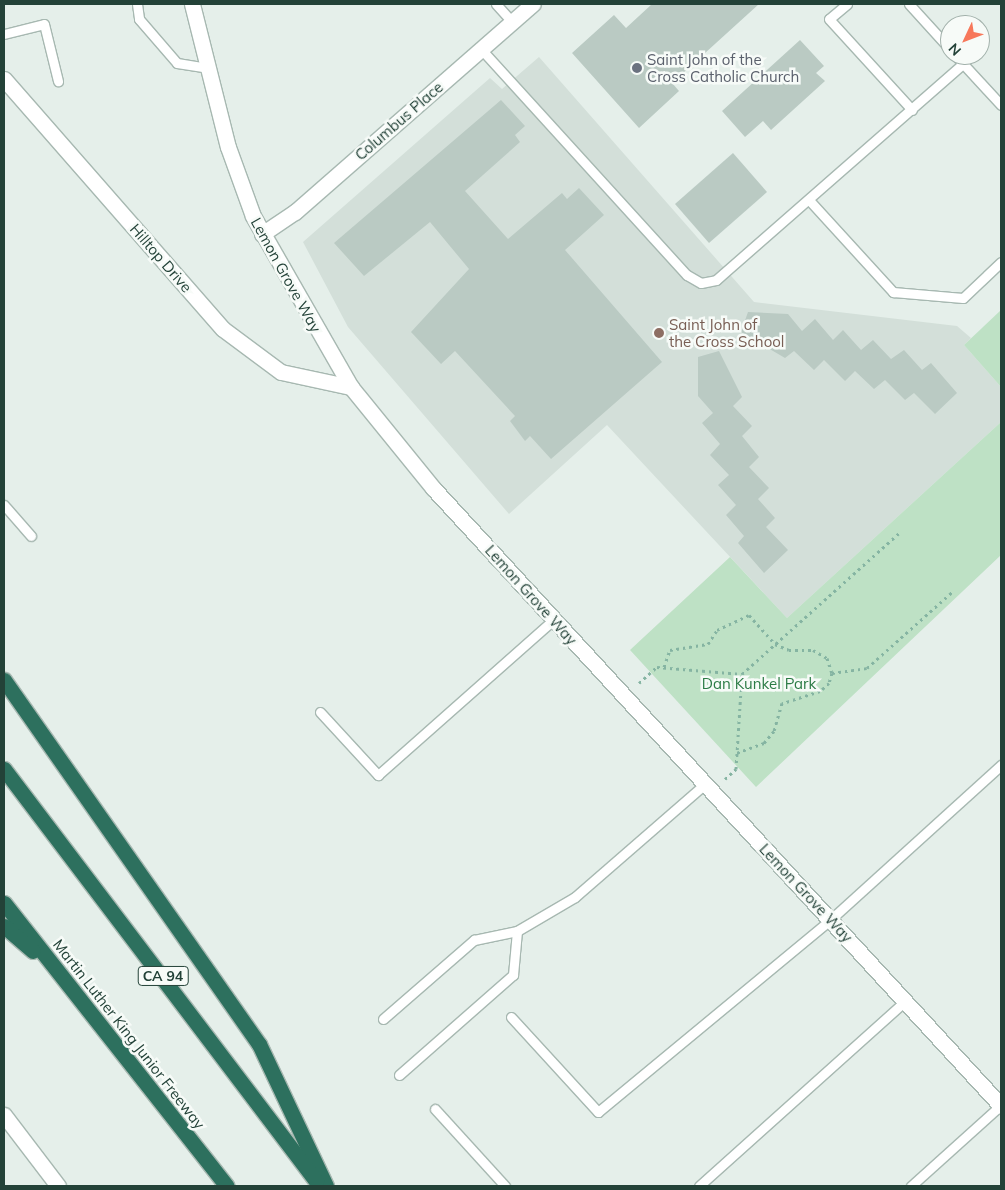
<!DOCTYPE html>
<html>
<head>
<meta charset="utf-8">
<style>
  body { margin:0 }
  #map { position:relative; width:1005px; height:1190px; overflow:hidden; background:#e5efea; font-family:Mulish,sans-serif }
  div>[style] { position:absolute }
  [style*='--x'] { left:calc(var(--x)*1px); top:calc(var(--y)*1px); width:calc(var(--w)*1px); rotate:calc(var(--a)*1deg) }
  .built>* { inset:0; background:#d3dfd9 }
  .green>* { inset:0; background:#bee1c5 }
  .building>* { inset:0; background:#bacac3 }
  .path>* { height:3px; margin-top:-1.5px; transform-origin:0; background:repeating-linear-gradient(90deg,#85b4a2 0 2.5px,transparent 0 6.5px) }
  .roads { filter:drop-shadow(1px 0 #a7b8b1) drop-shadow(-1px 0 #a7b8b1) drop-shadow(0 1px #a7b8b1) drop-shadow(0 -1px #a7b8b1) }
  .service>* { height:9px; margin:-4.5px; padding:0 4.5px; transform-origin:4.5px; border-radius:4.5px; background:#fff }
  .minor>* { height:15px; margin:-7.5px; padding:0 7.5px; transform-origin:7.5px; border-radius:7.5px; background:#fff }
  .secondary>* { height:15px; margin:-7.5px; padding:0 7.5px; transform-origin:7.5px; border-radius:7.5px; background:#fff }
  .motorway>* { height:15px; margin:-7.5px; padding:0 7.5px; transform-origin:7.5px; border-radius:7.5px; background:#2d705e }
  .dots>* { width:14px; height:14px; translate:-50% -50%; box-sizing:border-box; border:2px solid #f7fbf8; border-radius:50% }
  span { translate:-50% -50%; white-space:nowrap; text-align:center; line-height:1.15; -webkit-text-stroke:5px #f7fbf8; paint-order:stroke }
  .shield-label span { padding:1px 4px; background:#f7fbf8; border:1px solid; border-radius:4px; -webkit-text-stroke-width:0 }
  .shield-label { font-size:14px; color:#234238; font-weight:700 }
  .worship-label { font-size:15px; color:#5b616d }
  .left { translate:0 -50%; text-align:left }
  .street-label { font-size:15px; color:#234238 }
  .education-label { font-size:15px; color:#785e54 }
  .park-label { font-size:15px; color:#2b7b45 }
  .frame { position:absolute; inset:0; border:5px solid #234238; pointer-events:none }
  .north { position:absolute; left:940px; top:15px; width:50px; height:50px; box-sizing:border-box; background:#f7fbf8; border:1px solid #a2b1ab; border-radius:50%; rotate:227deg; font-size:14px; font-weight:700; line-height:20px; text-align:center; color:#234238 }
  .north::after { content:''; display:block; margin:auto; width:18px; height:22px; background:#f7785b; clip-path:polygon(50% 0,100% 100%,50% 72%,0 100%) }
</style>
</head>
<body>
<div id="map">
  <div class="built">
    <i style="clip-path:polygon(539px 57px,754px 302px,957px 326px,971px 338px,964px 345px,1001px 387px,1001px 422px,787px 618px,607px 425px,509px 514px,348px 327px,303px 242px,490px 78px,502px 89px)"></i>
  </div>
  <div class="green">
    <i style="clip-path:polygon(1001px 310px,1001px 387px,964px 345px)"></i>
    <i style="clip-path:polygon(1001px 422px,1001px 555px,756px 787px,630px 650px,730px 557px,787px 618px)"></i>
  </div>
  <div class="building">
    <i style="clip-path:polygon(652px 4px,759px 4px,672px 83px,679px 91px,639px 128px,572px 53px,614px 15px,626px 28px)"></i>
    <i style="clip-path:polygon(800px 40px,824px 66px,816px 73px,825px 81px,771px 130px,763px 121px,745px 137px,722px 111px)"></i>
    <i style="clip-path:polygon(501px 100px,525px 126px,515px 135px,520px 142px,465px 191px,508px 239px,562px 193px,567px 199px,579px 188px,604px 215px,565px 250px,662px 362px,551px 459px,530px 436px,525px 441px,510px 421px,515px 416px,455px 351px,441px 364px,411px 332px,469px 269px,430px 222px,364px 276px,334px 243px)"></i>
    <i style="clip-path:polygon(733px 153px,767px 192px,709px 243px,675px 204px)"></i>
    <i style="clip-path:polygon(748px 312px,788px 314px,802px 331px,815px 319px,833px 340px,843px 330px,861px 350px,873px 340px,891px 359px,904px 350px,922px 370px,931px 363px,957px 393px,935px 414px,914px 393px,905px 400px,885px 380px,874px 389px,855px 371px,845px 381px,824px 360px,814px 370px,794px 351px,785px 358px,741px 332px)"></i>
    <i style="clip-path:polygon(719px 351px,742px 397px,733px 406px,752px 426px,742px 436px,759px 457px,749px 467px,769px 488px,758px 499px,775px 518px,766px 527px,788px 550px,764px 573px,738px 543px,744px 536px,726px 515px,736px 505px,718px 485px,729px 475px,710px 455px,720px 444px,702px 423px,713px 413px,698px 396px,698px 357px)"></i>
  </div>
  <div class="path">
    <i style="--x:664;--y:667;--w:18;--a:-71"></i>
    <i style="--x:670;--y:650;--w:38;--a:-9"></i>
    <i style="--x:708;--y:644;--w:17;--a:-57"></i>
    <i style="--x:717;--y:630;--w:35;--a:-25"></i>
    <i style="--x:749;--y:615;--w:39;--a:48"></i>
    <i style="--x:775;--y:644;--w:15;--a:23"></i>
    <i style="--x:789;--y:650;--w:24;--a:0"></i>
    <i style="--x:813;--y:650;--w:16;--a:30"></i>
    <i style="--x:827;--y:658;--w:16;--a:72"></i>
    <i style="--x:832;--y:673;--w:10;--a:107"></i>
    <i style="--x:829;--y:683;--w:12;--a:138"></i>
    <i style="--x:820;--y:691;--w:40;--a:162"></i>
    <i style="--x:782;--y:703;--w:29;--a:106"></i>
    <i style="--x:774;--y:731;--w:16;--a:130"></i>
    <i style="--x:764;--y:743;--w:29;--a:160"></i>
    <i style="--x:832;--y:673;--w:35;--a:-8"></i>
    <i style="--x:867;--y:668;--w:114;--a:-41.8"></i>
    <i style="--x:639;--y:683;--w:24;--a:-42"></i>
    <i style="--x:657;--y:667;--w:85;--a:4.7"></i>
    <i style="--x:725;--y:779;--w:15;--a:-42"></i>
    <i style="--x:736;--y:769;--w:95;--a:-86.4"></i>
    <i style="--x:742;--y:674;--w:211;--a:-41.9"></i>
  </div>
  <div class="roads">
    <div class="service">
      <i style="--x:137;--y:4;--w:15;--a:82"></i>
      <i style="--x:139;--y:19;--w:58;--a:49.2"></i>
      <i style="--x:177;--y:63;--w:31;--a:9"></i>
      <i style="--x:496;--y:4;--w:24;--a:48"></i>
      <i style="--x:847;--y:4;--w:23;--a:140"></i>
      <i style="--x:829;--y:19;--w:123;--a:47.6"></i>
      <i style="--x:909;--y:4;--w:61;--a:47.7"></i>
      <i style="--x:4;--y:34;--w:41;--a:-14"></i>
      <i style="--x:44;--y:24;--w:59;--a:76.2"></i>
      <i style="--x:481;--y:49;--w:306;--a:47.7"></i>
      <i style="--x:687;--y:275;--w:16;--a:30"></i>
      <i style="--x:701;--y:283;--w:15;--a:-11"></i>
      <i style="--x:716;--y:280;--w:328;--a:-41.2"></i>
      <i style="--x:955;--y:55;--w:68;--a:47.4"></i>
      <i style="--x:809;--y:200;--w:125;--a:47.6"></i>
      <i style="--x:893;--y:292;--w:70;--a:4.9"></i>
      <i style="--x:963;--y:298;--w:52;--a:-43.5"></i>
      <i style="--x:4;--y:505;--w:41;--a:48.9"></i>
      <i style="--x:320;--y:712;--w:86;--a:47.4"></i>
      <i style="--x:378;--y:775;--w:234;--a:-41.5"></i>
      <i style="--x:511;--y:1017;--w:129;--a:47.5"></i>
      <i style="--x:598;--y:1112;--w:301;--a:-39.6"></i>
      <i style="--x:830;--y:920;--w:231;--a:-42.2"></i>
      <i style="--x:383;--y:1019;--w:121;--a:-41"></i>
      <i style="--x:474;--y:940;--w:44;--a:-11.8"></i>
      <i style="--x:517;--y:931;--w:67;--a:-30.4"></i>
      <i style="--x:575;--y:897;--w:172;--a:-41"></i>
      <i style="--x:399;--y:1075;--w:152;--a:-41.3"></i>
      <i style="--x:513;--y:975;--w:44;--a:-84.8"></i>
      <i style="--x:435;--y:1109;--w:104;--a:47.7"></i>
      <i style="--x:699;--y:1186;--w:277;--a:-41.9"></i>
      <i style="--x:911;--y:1186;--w:121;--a:-42"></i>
    </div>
    <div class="minor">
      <i style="--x:4;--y:79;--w:332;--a:48.8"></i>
      <i style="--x:223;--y:329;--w:72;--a:36.6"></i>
      <i style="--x:281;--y:372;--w:72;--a:12.1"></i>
      <i style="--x:262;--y:234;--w:40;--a:-34"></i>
      <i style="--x:295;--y:212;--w:316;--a:-41.2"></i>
    </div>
    <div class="secondary">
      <i style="--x:192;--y:4;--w:147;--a:75.9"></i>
      <i style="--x:228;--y:147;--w:73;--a:70.1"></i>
      <i style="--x:253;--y:216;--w:197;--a:60.2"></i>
      <i style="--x:351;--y:387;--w:130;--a:50.9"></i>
      <i style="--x:433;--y:488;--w:839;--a:47.41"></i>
      <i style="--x:4;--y:1115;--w:89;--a:52.7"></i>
    </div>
    <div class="motorway">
      <i style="--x:4;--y:680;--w:444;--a:55"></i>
      <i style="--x:259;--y:1044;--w:157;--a:64.7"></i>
      <i style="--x:4;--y:769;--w:517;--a:52.86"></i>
      <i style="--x:4;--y:903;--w:360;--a:51.8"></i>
      <i style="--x:4;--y:926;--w:38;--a:41"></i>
    </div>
  </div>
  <div class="dots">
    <i style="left:637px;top:68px;background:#6b7280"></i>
    <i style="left:659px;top:333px;background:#8d6e63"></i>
  </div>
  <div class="shield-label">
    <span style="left:163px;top:976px">CA 94</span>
  </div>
  <div class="worship-label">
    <span class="left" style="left:647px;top:68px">Saint John of the<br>Cross Catholic Church</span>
  </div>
  <div class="street-label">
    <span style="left:399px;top:121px;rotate:-41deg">Columbus Place</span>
    <span style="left:161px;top:258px;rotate:49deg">Hilltop Drive</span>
    <span style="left:286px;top:275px;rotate:61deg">Lemon Grove Way</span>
    <span style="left:531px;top:595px;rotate:48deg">Lemon Grove Way</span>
    <span style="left:806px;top:893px;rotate:47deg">Lemon Grove Way</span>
    <span style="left:129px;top:1034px;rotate:52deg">Martin Luther King Junior Freeway</span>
  </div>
  <div class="education-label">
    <span class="left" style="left:669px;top:333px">Saint John of<br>the Cross School</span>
  </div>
  <div class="park-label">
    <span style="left:759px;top:684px">Dan Kunkel Park</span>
  </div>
  <div class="frame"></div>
  <div class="north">N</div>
</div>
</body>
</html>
